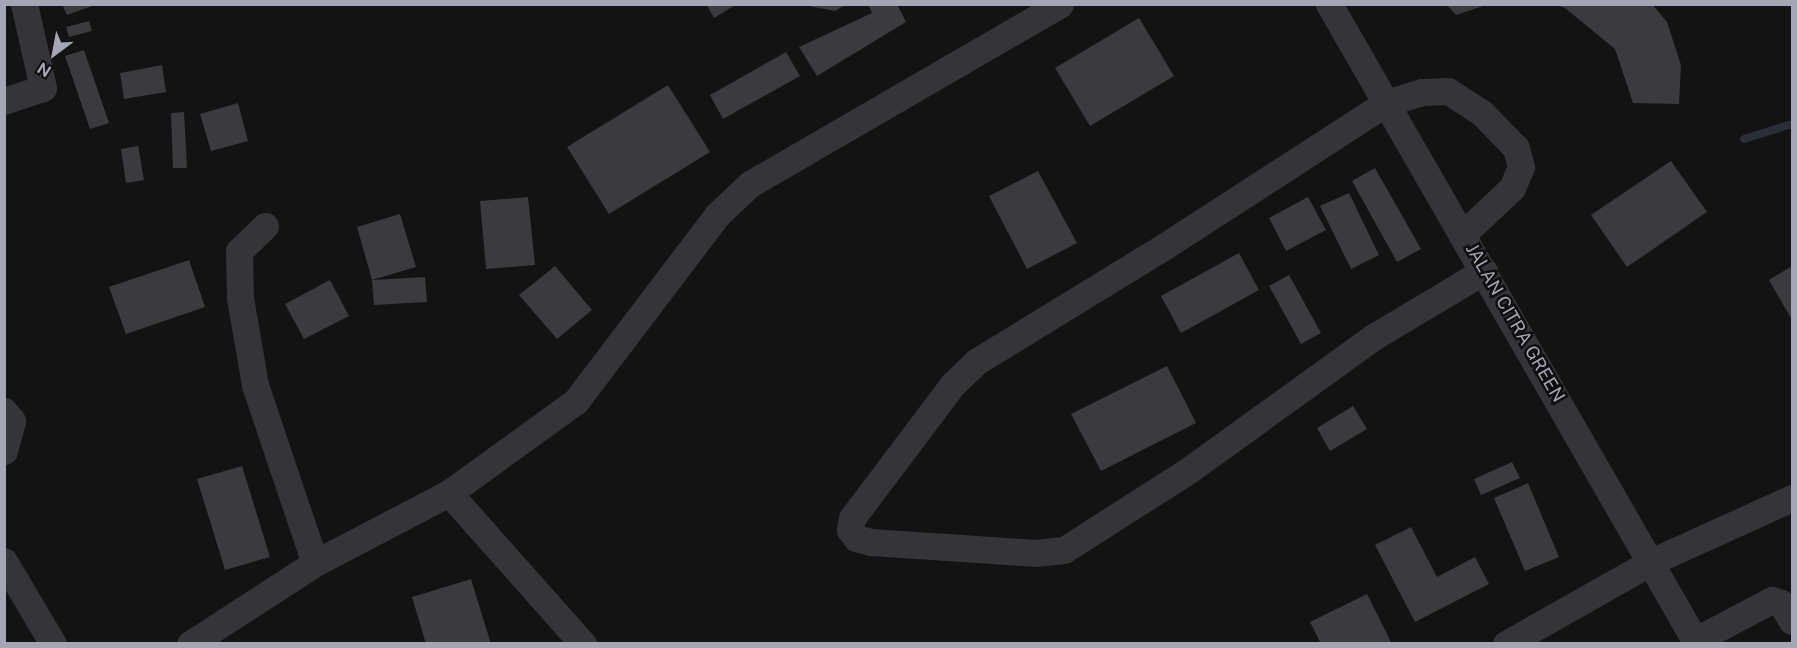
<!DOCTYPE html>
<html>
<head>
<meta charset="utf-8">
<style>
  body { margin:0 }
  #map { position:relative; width:1797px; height:648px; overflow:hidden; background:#131314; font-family:"Public Sans",sans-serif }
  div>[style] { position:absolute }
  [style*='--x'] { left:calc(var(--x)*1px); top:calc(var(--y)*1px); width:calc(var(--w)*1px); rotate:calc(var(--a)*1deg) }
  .stream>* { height:8px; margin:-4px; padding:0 4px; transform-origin:4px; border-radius:4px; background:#292e38 }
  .building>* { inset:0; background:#3a3a3f }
  .minor>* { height:27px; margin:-13.5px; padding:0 13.5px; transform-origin:13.5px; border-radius:13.5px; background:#343439 }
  span { translate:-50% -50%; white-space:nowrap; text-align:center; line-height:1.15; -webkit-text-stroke:5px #0e0e0f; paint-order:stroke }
  .street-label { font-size:18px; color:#a4a6b5 }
  .frame { position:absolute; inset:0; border:6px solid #a4a6b5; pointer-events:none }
  .north { position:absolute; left:24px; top:24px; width:60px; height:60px; -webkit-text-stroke:4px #0e0e0f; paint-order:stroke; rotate:212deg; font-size:16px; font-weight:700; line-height:24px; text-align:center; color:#a4a6b5 }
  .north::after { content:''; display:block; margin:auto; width:21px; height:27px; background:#a4a6b5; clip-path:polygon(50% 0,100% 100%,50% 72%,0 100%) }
</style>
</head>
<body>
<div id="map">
  <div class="stream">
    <i style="--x:1744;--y:139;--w:50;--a:-17.4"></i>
  </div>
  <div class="building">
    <i style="clip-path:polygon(62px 4px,95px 4px,95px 5px,67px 15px)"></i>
    <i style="clip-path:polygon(706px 4px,737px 4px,714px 18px)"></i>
    <i style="clip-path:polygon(798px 4px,847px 4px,835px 11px)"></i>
    <i style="clip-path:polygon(868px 4px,897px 4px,906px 22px,817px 76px,799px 47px,872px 13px)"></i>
    <i style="clip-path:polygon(1446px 4px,1486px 4px,1486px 5px,1456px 15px)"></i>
    <i style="clip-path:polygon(1553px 4px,1652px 4px,1667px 22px,1681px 65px,1679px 104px,1633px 103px,1615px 49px,1565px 8px)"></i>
    <i style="clip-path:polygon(1139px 18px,1174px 76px,1090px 126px,1055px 68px)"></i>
    <i style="clip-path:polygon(89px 21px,92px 31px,69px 37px,66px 27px)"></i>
    <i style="clip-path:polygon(84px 50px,109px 123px,90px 129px,65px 56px)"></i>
    <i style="clip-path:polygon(786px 52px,800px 76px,723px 119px,710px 95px)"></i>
    <i style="clip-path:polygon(162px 65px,166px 92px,124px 99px,120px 73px)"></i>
    <i style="clip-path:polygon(668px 85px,710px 152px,609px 214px,567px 147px)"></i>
    <i style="clip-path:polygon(238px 103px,248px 141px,211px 151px,200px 114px)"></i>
    <i style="clip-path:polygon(184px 112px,187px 168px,173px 168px,171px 113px)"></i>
    <i style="clip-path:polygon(138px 146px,144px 180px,126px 183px,121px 149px)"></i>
    <i style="clip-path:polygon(1671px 161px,1707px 212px,1627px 267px,1591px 215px)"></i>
    <i style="clip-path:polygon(1375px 168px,1421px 249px,1397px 262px,1352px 181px)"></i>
    <i style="clip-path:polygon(1038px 171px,1077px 243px,1027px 269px,989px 196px)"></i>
    <i style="clip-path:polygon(1349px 193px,1379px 255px,1351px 269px,1320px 206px)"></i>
    <i style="clip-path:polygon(528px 197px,535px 265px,486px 269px,480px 201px)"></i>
    <i style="clip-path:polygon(1308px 197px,1326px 230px,1286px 251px,1269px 218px)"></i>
    <i style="clip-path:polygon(400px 214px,416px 267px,372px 280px,425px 277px,427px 302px,374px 305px,372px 280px,357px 227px)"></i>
    <i style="clip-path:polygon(1239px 253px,1259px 290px,1181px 333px,1161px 296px)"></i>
    <i style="clip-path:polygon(189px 260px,205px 307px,126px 334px,109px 287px)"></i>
    <i style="clip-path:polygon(555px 266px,592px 310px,557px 339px,519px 295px)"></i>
    <i style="clip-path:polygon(1792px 266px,1792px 320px,1769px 280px)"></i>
    <i style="clip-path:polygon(1289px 275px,1321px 333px,1301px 344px,1269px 286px)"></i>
    <i style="clip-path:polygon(330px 280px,349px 316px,304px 339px,285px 304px)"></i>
    <i style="clip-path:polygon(1167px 366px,1196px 423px,1101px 471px,1071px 414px)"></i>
    <i style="clip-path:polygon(1353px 406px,1367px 429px,1330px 451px,1317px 428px)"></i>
    <i style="clip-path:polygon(1512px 462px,1520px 478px,1481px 495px,1474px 479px)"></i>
    <i style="clip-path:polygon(242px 466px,270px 557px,225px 570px,197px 479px)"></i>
    <i style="clip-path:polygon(1528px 483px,1559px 557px,1525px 571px,1494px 498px)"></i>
    <i style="clip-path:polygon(1411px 527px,1437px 577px,1475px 557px,1489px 584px,1415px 622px,1375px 545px)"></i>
    <i style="clip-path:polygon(471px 579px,491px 644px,426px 644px,412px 597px)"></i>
    <i style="clip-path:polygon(1367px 594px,1392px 644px,1321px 644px,1310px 622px)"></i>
  </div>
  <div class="minor">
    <i style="--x:1329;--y:4;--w:738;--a:60.1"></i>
    <i style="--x:4;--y:101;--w:41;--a:-18.4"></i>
    <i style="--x:43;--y:88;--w:86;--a:-102.7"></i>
    <i style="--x:265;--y:226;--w:36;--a:136"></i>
    <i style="--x:239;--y:251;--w:47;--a:88.8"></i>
    <i style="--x:240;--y:298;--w:88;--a:80.2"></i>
    <i style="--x:255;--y:385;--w:188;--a:71.4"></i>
    <i style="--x:1463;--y:234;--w:67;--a:-43.2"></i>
    <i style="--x:1512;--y:188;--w:23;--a:-67"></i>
    <i style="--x:1521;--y:167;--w:20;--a:-105"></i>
    <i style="--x:1516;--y:148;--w:49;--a:-134.2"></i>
    <i style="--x:1482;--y:113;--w:40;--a:-147.1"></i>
    <i style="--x:1448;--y:91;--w:26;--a:178"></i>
    <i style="--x:1422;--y:92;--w:38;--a:163"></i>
    <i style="--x:1386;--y:103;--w:263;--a:147.1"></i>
    <i style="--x:1165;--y:246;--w:220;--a:148.5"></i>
    <i style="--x:977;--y:361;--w:33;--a:136"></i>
    <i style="--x:953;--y:384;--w:168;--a:127"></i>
    <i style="--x:852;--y:518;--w:12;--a:99"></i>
    <i style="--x:850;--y:530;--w:10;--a:53"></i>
    <i style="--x:856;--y:538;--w:16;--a:15"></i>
    <i style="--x:871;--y:542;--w:164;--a:3.8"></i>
    <i style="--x:1035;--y:553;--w:29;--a:-6"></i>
    <i style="--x:1064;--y:550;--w:148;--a:-32.6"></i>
    <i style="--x:1189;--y:470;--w:229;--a:-35.8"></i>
    <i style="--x:1375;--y:336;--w:127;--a:-30.8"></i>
    <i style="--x:4;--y:411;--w:13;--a:51"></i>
    <i style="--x:12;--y:421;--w:31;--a:105"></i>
    <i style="--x:4;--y:561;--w:96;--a:59.4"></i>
    <i style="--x:1696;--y:640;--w:86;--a:-27.8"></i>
    <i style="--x:1772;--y:600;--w:9;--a:18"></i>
    <i style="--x:1781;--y:603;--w:21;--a:59"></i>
    <i style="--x:190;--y:644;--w:149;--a:-32.9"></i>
    <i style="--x:315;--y:563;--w:151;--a:-27.6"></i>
    <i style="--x:583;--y:644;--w:202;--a:-131.6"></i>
    <i style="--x:449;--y:493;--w:157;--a:-35.9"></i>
    <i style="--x:576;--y:401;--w:233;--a:-52.8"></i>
    <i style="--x:717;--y:215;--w:45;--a:-43.2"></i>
    <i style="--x:750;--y:184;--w:358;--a:-30.1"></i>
    <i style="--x:1506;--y:644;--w:169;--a:-29.5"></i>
    <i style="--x:1653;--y:561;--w:153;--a:-24.4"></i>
  </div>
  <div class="street-label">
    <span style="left:1515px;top:323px;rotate:60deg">JALAN CITRA GREEN</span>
  </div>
  <div class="frame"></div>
  <div class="north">N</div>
</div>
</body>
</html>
